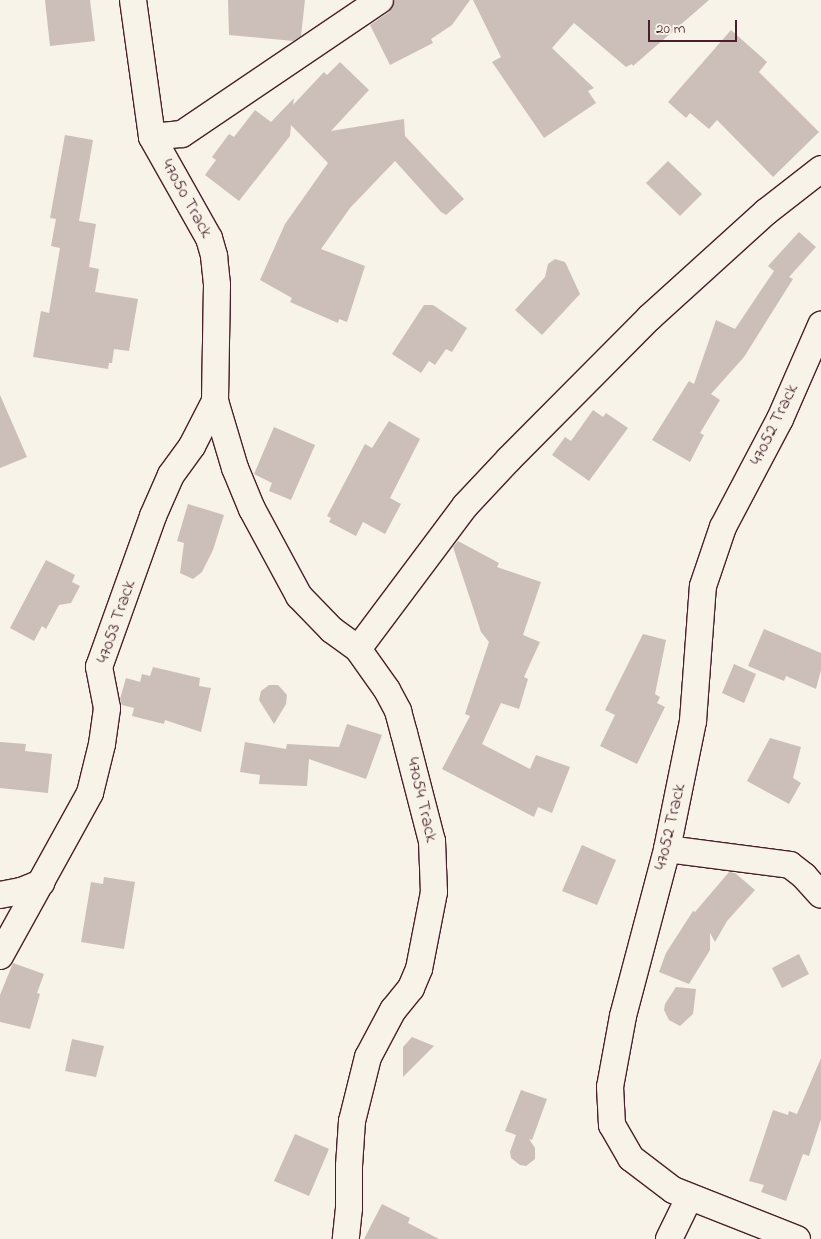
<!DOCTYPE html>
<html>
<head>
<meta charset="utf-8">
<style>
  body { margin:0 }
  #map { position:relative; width:821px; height:1239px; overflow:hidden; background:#f7f3e8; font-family:"Indie Flower",sans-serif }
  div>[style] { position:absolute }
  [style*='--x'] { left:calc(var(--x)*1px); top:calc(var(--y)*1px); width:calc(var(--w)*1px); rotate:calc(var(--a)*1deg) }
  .building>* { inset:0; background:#ccbfb9 }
  .roads { filter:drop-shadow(1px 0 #4a1f2b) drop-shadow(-1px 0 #4a1f2b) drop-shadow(0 1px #4a1f2b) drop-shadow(0 -1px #4a1f2b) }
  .street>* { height:26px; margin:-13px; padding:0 13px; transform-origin:13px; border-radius:13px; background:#f7f3e8 }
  span { translate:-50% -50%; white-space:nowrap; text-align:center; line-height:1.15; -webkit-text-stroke:4px #f7f3e8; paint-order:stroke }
  .street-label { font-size:18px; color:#4a1f2b }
  .scale { position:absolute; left:648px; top:20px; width:89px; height:22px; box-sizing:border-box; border:2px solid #4a1f2b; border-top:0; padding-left:6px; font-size:15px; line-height:18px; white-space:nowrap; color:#4a1f2b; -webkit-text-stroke:4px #f7f3e8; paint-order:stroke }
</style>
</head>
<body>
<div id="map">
  <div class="building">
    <i style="clip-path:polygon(45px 0,90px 0,95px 41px,50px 46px)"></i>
    <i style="clip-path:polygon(228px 0,305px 0,301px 36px,293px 41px,229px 35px)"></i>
    <i style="clip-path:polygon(395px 0,470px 0,452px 25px,431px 39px,433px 43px,390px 65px,370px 25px,389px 12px)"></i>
    <i style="clip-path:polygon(473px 0,709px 0,633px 66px,632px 64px,626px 67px,574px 23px,552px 48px,594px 88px,588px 91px,596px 103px,544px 138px,492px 62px,501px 57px)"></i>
    <i style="clip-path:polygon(731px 30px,767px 62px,759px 72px,819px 132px,773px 177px,717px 120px,709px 129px,690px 113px,686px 118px,668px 102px)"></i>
    <i style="clip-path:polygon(340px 62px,369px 90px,331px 131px,404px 119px,405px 136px,464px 199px,446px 215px,441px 212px,395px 161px,350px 208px,321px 249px,365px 266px,347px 322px,339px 319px,338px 323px,290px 302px,292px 298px,260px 280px,285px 224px,328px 163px,291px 125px,290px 136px,239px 201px,205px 175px,216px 160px,212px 157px,229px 134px,234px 137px,255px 110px,271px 122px,294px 98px,293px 105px,324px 72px,327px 75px)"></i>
    <i style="clip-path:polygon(65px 135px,93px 140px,79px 221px,96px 224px,89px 267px,99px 269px,95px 292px,138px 299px,129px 351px,114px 349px,112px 363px,109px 363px,108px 369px,33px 357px,41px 311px,49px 313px,60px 248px,51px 246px,56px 219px,50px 218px)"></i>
    <i style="clip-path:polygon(668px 161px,702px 194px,680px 216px,646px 183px)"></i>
    <i style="clip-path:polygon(799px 232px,816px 247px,789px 277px,793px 279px,744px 357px,711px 394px,720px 400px,700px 433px,704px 435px,690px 462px,652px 440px,689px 381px,694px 384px,716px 320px,735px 329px,774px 271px,768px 266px)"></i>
    <i style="clip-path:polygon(555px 259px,565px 262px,567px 266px,580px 294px,542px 335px,515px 310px,545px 277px,548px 264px)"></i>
    <i style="clip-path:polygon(424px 305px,433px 305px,467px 328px,452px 352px,446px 349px,435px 365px,429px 361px,421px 373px,392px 354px)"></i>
    <i style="clip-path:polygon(0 395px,27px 457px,0 468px)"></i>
    <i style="clip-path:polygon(593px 410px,603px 417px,606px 413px,628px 428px,589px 481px,552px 455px,565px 437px,571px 441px)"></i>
    <i style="clip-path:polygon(389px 421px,420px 439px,390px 498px,401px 504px,385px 534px,363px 522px,356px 536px,329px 522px,331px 518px,327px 516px,365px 444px,372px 448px)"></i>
    <i style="clip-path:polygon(274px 427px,315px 445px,291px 500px,269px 491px,272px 483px,254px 474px)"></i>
    <i style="clip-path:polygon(188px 504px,224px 515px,213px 550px,202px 572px,193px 579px,180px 573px,184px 543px,177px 541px)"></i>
    <i style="clip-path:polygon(458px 541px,499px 563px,497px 567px,541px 582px,523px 635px,540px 642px,524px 677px,528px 679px,519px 709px,501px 703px,482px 744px,530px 769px,536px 755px,570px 767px,552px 813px,538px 807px,534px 817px,442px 769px,470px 716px,465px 714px,489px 642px,481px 632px,453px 547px)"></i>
    <i style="clip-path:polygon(46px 560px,75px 575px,72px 582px,80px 586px,71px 603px,59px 605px,46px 629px,42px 626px,34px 641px,10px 628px)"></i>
    <i style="clip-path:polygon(764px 629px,821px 653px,821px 670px,816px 689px,786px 676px,784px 681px,748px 666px)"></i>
    <i style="clip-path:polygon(643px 634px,666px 640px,655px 694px,660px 697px,657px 703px,665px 707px,637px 764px,600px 746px,615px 715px,605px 710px)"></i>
    <i style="clip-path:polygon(734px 664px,756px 674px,744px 703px,722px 693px)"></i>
    <i style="clip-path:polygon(153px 667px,200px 678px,199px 686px,211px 688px,201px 732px,165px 720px,164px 724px,132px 716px,134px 708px,122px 705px,120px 699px,126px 678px,140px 682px,142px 674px,150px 676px)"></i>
    <i style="clip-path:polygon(269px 685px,278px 685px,287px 695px,286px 704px,274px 724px,259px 700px,261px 691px)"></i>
    <i style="clip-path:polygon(347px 724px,382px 735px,366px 779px,309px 759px,307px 786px,259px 784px,260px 775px,240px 772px,245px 742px,286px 749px,287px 744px,339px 747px)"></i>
    <i style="clip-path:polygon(770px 738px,801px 747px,793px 778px,801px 783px,789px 804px,747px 781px)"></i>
    <i style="clip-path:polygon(0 742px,26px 744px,25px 751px,52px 754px,48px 793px,0 788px)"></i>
    <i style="clip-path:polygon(582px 845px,616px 860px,597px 905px,562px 891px)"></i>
    <i style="clip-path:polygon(729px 872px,735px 873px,755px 890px,727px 921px,715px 942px,710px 933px,710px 950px,689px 984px,659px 972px,666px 953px,693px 911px,695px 912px)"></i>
    <i style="clip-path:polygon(104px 877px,135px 882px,124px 949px,81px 942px,91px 882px,103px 884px)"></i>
    <i style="clip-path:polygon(799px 954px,809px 974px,782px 988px,772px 968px)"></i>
    <i style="clip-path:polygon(13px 963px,44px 974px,37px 993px,40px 994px,30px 1029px,0 1022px,0 995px)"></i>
    <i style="clip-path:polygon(676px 987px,696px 989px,693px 1014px,680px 1026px,669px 1020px,664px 1010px,665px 1004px)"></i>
    <i style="clip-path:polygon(412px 1037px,434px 1046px,403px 1077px,403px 1047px)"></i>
    <i style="clip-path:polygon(72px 1039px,104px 1046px,96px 1077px,65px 1071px)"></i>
    <i style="clip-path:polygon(821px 1058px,821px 1119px,809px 1156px,803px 1154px,786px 1201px,761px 1192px,764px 1185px,749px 1181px,773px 1110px,788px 1115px,789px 1111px,797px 1114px)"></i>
    <i style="clip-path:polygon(521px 1090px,547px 1099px,532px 1140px,529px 1139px,535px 1148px,535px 1159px,526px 1166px,520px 1165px,511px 1158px,510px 1152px,516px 1135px,505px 1131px)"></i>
    <i style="clip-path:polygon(295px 1134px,329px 1149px,309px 1196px,274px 1181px)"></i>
    <i style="clip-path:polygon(382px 1204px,410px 1218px,408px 1223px,439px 1239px,364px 1239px)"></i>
  </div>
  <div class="roads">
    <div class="street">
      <i style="--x:133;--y:0;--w:138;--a:82.1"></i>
      <i style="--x:152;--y:137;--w:116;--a:60.6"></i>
      <i style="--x:209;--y:238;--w:19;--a:74"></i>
      <i style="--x:214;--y:256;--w:29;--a:84"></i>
      <i style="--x:217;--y:285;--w:116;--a:91"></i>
      <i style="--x:215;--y:401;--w:70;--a:73.4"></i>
      <i style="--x:235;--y:468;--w:44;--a:67.5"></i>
      <i style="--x:252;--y:509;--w:99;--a:61.6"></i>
      <i style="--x:299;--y:596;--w:47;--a:45.9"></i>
      <i style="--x:332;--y:630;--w:32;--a:36"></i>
      <i style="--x:358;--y:649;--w:50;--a:54.7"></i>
      <i style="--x:387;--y:690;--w:24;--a:62"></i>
      <i style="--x:398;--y:711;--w:23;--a:75"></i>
      <i style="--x:404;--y:733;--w:112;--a:75.5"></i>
      <i style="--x:432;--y:841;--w:51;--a:87.8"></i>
      <i style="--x:434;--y:892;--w:78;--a:101"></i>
      <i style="--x:419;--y:969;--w:21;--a:113"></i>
      <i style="--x:411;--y:988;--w:28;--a:129"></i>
      <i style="--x:393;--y:1010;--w:53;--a:118"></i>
      <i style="--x:368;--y:1057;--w:66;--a:104"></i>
      <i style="--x:352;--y:1121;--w:45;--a:93.8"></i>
      <i style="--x:349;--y:1166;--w:42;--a:90"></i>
      <i style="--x:349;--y:1208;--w:31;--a:96"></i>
      <i style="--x:152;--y:137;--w:30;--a:-6"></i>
      <i style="--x:182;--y:134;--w:239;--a:-34.1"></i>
      <i style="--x:358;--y:649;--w:179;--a:-53.2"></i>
      <i style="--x:465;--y:506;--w:64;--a:-46.9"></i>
      <i style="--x:509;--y:459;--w:199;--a:-45.2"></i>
      <i style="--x:649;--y:318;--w:158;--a:-42.2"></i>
      <i style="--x:766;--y:212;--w:70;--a:-38"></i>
      <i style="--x:667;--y:849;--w:124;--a:7.4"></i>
      <i style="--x:790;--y:865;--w:18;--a:38"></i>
      <i style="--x:804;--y:876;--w:25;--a:48"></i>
      <i style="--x:0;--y:895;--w:21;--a:-11"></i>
      <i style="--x:21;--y:891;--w:22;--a:-22"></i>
      <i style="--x:0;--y:956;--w:186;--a:-61.1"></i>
      <i style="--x:90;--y:793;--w:50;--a:-76.2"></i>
      <i style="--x:102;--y:744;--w:36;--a:-82"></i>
      <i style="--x:107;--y:708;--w:42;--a:-101"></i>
      <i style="--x:99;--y:667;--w:160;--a:-70.3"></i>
      <i style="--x:153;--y:516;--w:45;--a:-66.3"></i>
      <i style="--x:171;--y:475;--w:36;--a:-54"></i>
      <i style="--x:192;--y:446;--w:51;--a:-62.9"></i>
      <i style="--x:669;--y:1239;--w:46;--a:-64"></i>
      <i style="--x:797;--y:1239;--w:133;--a:-158.4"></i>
      <i style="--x:673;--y:1190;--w:53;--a:-142.7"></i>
      <i style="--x:631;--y:1158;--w:38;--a:-120"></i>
      <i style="--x:612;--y:1125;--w:38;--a:-93"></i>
      <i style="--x:610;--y:1087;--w:72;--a:-79.6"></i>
      <i style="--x:623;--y:1016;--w:173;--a:-75.2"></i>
      <i style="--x:667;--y:849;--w:131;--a:-78.5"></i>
      <i style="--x:693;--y:721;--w:135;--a:-85.8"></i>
      <i style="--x:703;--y:586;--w:62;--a:-71.3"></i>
      <i style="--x:723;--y:527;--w:122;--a:-62.2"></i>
      <i style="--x:780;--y:419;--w:103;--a:-66.4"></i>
    </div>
  </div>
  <div class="street-label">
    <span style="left:186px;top:199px;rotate:61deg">47050 Track</span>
    <span style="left:775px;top:425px;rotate:-64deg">47052 Track</span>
    <span style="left:117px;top:622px;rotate:-71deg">47053 Track</span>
    <span style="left:421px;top:800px;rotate:77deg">47054 Track</span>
    <span style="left:671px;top:827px;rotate:-77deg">47052 Track</span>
  </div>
  <div class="scale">20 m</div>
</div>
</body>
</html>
